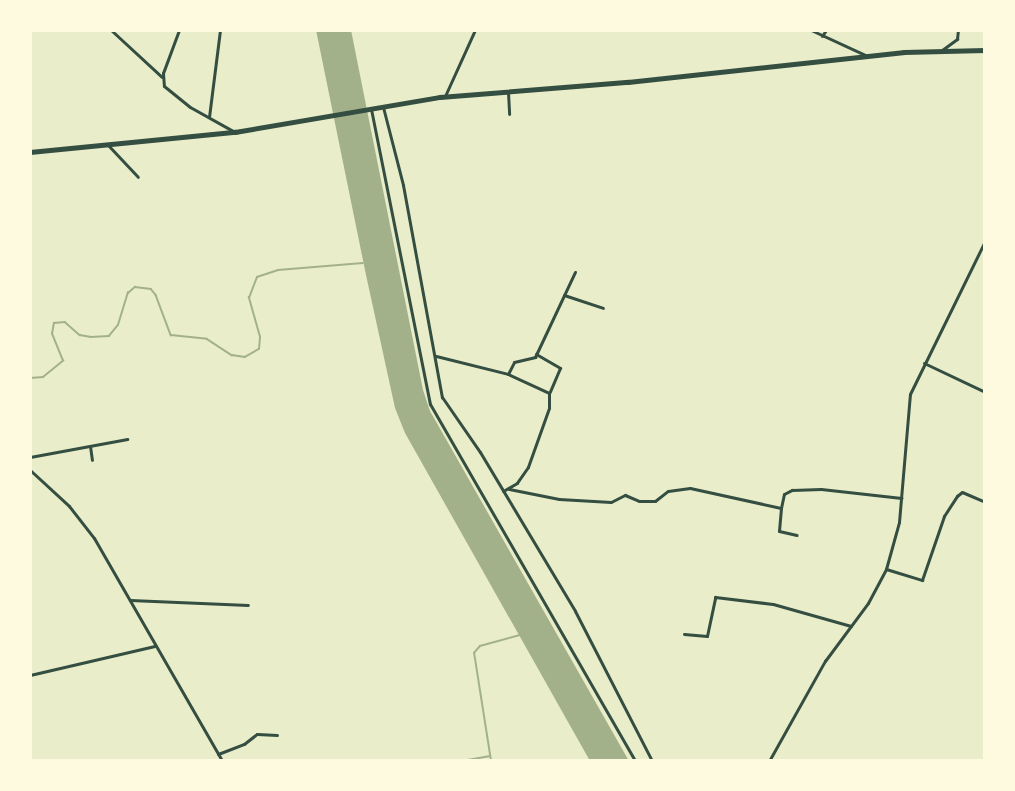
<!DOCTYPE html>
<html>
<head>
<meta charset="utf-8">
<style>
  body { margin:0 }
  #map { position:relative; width:1015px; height:791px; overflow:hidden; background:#e9edc9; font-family:Mulish,sans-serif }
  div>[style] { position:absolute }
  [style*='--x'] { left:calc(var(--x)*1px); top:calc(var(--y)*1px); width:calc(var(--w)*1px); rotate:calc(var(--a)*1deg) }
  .water>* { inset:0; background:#a3b18a }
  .stream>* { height:1.5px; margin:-0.75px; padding:0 0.75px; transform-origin:0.75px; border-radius:0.75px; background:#a3b18a }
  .minor>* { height:3px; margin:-1.5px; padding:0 1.5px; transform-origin:1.5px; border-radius:1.5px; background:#344e41 }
  .primary>* { height:4.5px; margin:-2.25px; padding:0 2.25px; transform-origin:2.25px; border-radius:2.25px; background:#344e41 }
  span { translate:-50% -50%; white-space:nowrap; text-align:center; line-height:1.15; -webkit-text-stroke:5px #fefae0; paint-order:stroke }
  .frame { position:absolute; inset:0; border:32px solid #fefae0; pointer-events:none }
</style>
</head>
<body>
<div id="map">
  <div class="water">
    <i style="clip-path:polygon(316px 30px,351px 30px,423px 390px,430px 411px,629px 761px,590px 761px,405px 433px,395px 408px,366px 275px)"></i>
  </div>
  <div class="stream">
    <i style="--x:30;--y:378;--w:13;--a:-4"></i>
    <i style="--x:43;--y:377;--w:26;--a:-39"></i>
    <i style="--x:63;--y:361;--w:29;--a:-112"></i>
    <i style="--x:52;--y:334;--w:11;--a:-80"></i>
    <i style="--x:54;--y:323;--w:11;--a:-5"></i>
    <i style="--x:65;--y:322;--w:20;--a:41"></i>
    <i style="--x:80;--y:335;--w:11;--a:10"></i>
    <i style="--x:91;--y:337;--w:18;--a:-3"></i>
    <i style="--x:109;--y:336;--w:14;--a:-51"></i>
    <i style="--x:118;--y:325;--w:34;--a:-73"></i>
    <i style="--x:128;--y:293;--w:9;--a:-41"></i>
    <i style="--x:135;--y:287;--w:16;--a:7"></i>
    <i style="--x:151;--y:289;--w:8;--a:50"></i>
    <i style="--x:156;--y:295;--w:43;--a:69.4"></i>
    <i style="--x:171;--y:335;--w:36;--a:6"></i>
    <i style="--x:207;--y:339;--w:30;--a:33"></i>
    <i style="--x:232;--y:355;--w:13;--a:9"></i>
    <i style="--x:245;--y:357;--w:16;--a:-30"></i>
    <i style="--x:259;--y:349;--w:12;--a:-85"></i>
    <i style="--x:260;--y:337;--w:41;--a:-105.8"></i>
    <i style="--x:249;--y:298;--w:22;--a:-69"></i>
    <i style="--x:257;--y:277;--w:22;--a:-18"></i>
    <i style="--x:278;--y:270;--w:85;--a:-4.7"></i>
    <i style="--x:462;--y:761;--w:27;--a:-10"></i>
    <i style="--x:491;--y:761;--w:109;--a:-98.9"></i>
    <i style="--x:474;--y:653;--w:9;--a:-49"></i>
    <i style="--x:480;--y:646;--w:41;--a:-15.4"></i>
  </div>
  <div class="minor">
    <i style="--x:111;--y:30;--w:69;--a:42.7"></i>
    <i style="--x:179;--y:30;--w:46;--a:110.4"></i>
    <i style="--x:163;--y:73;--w:13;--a:86"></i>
    <i style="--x:164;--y:86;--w:33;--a:39"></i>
    <i style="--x:190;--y:107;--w:49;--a:29.2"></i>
    <i style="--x:811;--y:30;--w:60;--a:24.8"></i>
    <i style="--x:822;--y:36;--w:7;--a:-56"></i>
    <i style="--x:942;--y:50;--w:19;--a:-36"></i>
    <i style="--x:957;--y:39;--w:9;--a:-84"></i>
    <i style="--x:508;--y:92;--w:22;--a:87"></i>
    <i style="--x:445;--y:96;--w:72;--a:-65.6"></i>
    <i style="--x:383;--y:107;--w:81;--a:75.6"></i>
    <i style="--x:403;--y:185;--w:216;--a:79.6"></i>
    <i style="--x:442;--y:397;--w:67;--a:55.4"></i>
    <i style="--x:480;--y:452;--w:185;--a:59.1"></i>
    <i style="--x:575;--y:611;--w:169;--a:62.8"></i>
    <i style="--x:371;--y:109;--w:301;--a:78.7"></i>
    <i style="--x:430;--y:404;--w:412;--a:60.1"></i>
    <i style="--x:209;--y:117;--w:88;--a:-82.8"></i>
    <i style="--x:107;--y:144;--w:45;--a:46.8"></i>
    <i style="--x:564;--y:295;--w:41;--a:18.4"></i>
    <i style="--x:536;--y:354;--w:28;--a:30"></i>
    <i style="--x:560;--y:368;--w:26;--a:113"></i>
    <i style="--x:436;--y:356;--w:74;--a:14"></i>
    <i style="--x:508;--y:374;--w:45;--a:24.9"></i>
    <i style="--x:549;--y:393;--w:15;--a:90"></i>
    <i style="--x:549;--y:408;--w:63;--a:109.6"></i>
    <i style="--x:528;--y:467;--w:19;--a:125"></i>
    <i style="--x:517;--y:483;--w:16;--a:150"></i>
    <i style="--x:924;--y:363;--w:68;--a:25.4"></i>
    <i style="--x:508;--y:374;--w:13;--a:-63"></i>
    <i style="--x:514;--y:362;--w:22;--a:-13"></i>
    <i style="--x:535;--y:357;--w:94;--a:-64.8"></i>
    <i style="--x:90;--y:446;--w:14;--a:82"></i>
    <i style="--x:30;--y:457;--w:99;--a:-10.5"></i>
    <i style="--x:30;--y:470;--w:53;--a:42.7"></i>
    <i style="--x:69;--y:506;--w:41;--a:52"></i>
    <i style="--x:94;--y:538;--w:257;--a:60.1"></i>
    <i style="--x:509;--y:489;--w:51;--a:11.3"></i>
    <i style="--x:559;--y:499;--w:52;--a:3.3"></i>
    <i style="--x:611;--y:502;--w:16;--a:-27"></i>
    <i style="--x:625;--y:495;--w:15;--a:23"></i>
    <i style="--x:639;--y:501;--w:16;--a:0"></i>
    <i style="--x:655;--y:501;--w:16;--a:-38"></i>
    <i style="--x:668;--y:491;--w:22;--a:-8"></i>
    <i style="--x:690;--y:488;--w:93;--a:12.4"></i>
    <i style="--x:781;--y:508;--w:14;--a:-78"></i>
    <i style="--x:784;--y:494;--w:9;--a:-27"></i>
    <i style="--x:792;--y:490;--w:29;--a:-2"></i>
    <i style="--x:821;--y:489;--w:81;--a:6.3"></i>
    <i style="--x:781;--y:508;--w:23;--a:95"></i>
    <i style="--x:779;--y:531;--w:18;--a:13"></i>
    <i style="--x:886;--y:569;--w:38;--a:17"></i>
    <i style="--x:922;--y:580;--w:68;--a:-71"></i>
    <i style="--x:944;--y:516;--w:24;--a:-57"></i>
    <i style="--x:957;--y:496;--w:6;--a:-39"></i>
    <i style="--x:962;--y:492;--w:25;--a:23"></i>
    <i style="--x:130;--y:600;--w:118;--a:2.4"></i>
    <i style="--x:684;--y:634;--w:23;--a:5"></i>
    <i style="--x:707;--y:636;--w:40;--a:-78"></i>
    <i style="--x:715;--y:597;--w:58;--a:6.9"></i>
    <i style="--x:773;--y:604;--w:81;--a:15.8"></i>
    <i style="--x:30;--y:675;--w:128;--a:-13.1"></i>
    <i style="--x:218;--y:754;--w:28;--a:-21"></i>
    <i style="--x:244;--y:744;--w:16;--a:-38"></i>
    <i style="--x:257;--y:734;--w:20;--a:3"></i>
    <i style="--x:769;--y:761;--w:115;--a:-60.8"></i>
    <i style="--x:825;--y:661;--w:72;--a:-53.4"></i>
    <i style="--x:868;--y:603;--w:38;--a:-62"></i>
    <i style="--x:886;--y:569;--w:49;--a:-74.5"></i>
    <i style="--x:899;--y:522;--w:128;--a:-85.1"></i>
    <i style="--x:910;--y:394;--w:170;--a:-63.9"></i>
  </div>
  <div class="primary">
    <i style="--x:30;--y:152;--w:206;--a:-5.6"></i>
    <i style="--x:235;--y:132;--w:208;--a:-9.7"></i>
    <i style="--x:440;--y:97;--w:189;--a:-4.6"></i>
    <i style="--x:628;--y:82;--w:278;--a:-6.2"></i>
    <i style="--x:904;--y:52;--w:81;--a:-1.4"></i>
  </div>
  <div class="frame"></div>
</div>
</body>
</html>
